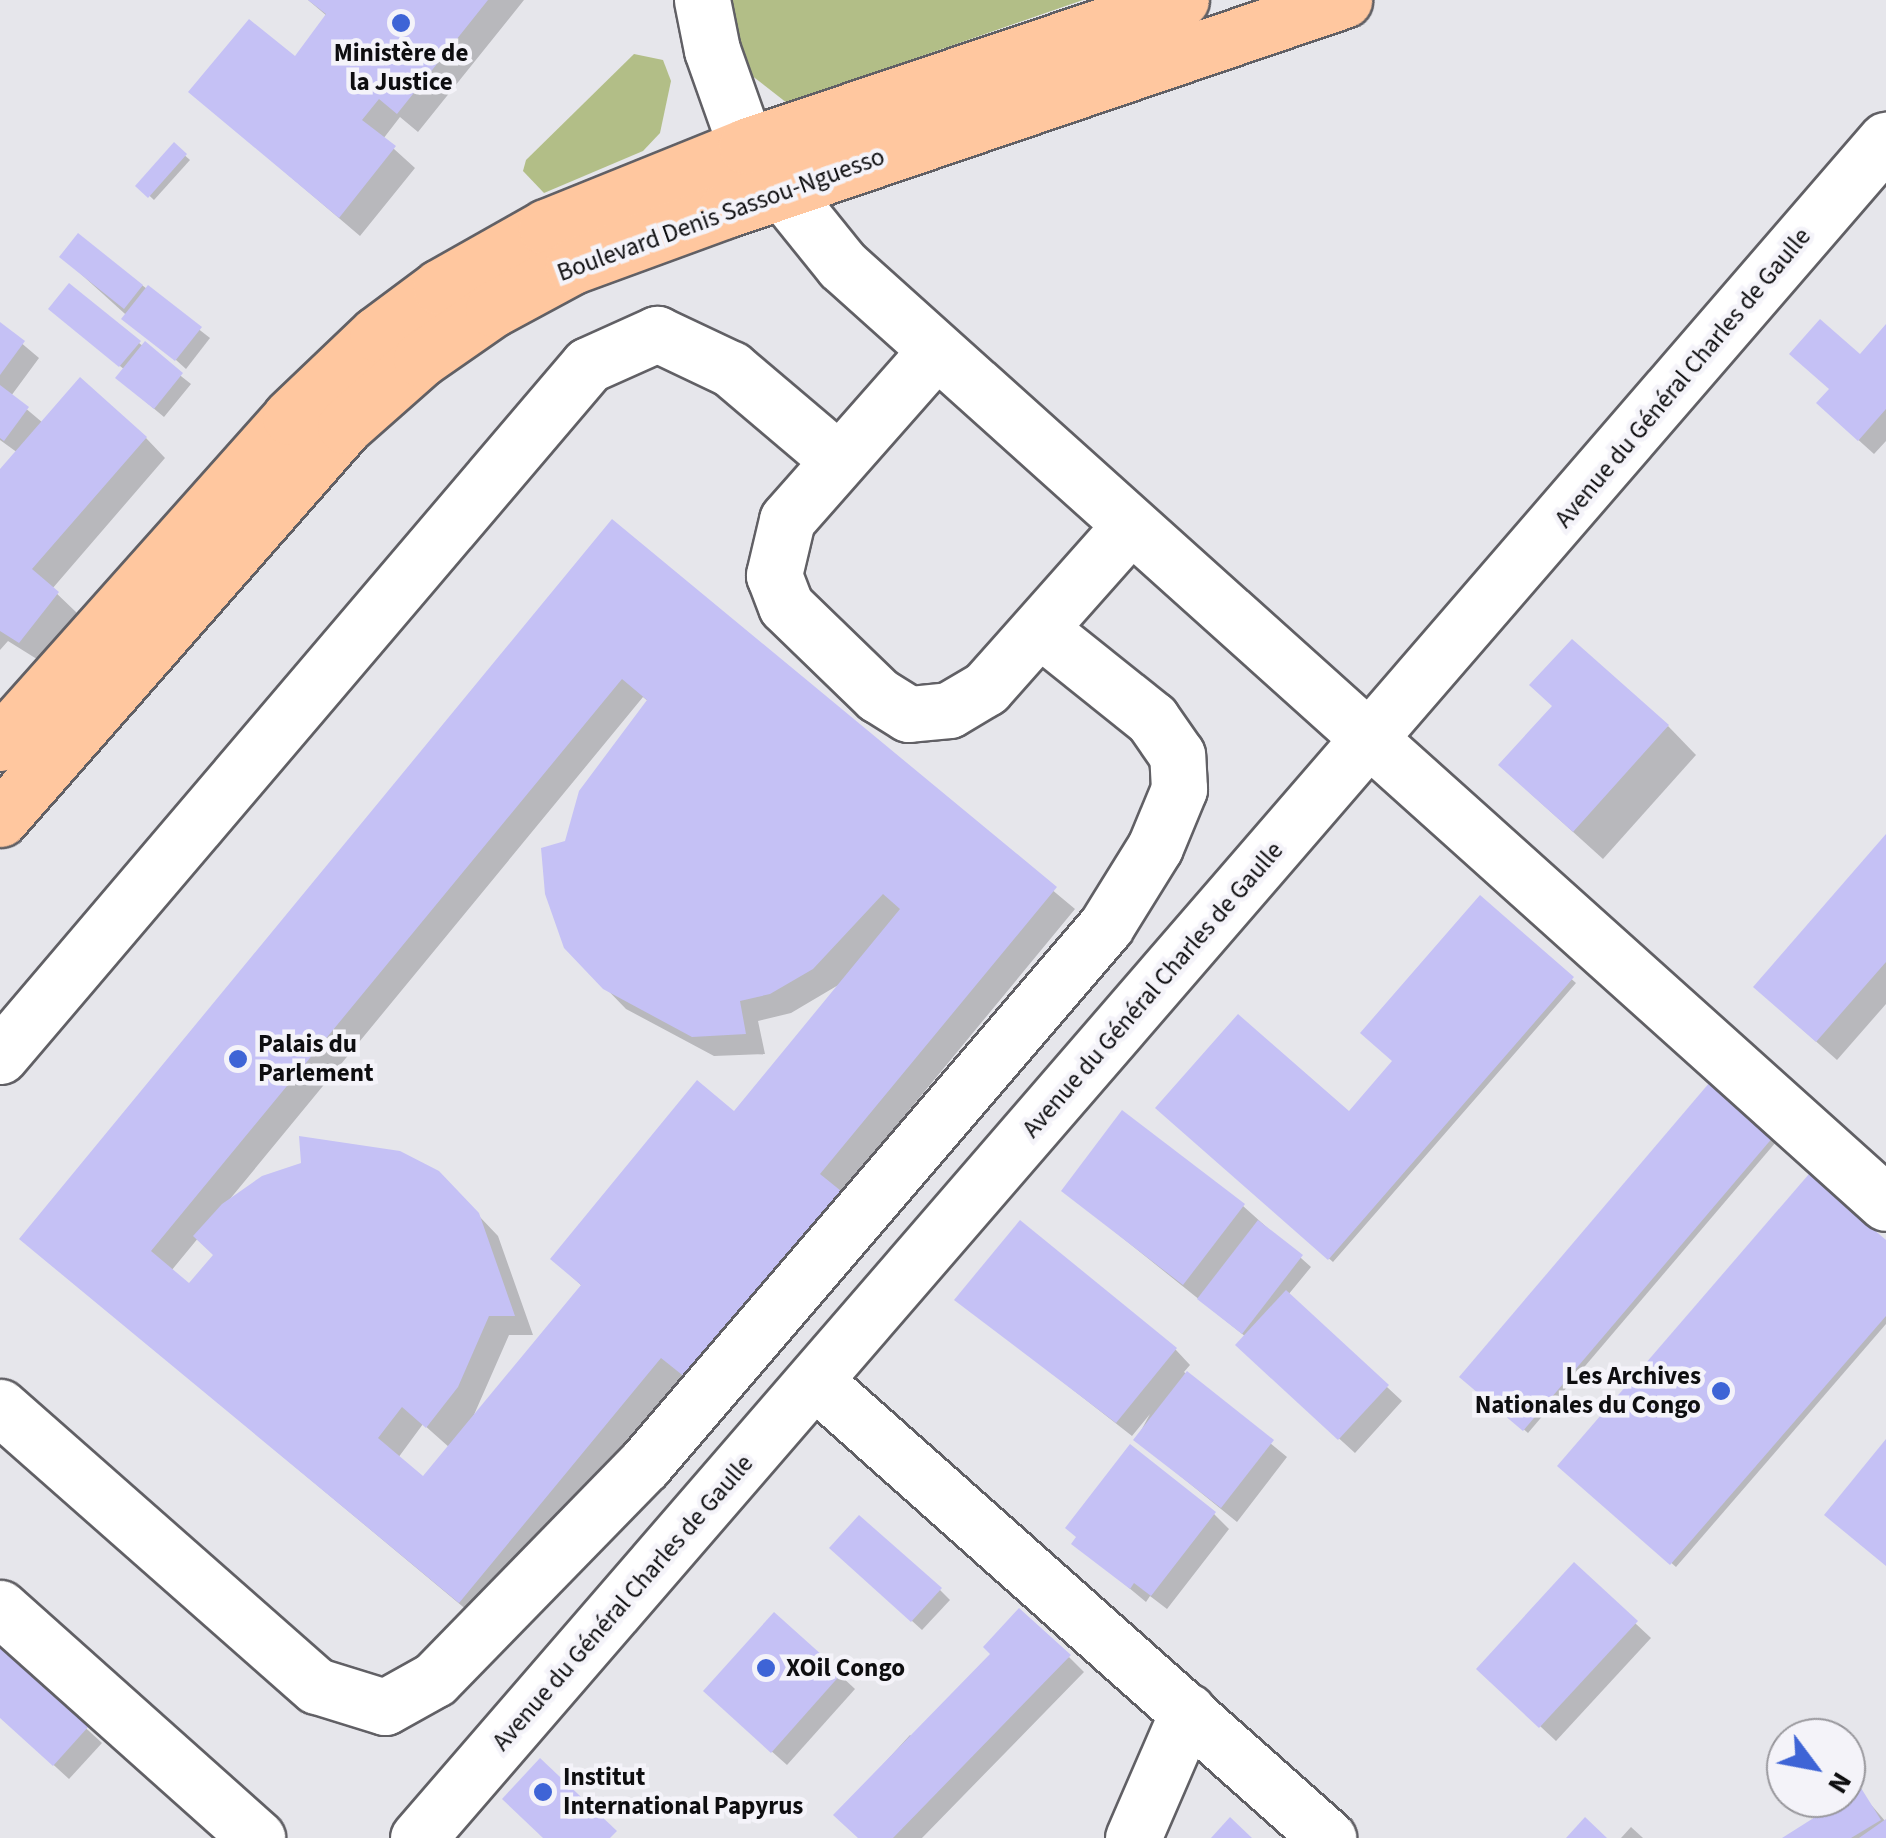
<!DOCTYPE html>
<html>
<head>
<meta charset="utf-8">
<style>
  body { margin:0 }
  #map { position:relative; width:1886px; height:1838px; overflow:hidden; background:#e6e6eb; font-family:"Source Sans 3",sans-serif }
  div>[style] { position:absolute }
  [style*='--x'] { left:calc(var(--x)*1px); top:calc(var(--y)*1px); width:calc(var(--w)*1px); rotate:calc(var(--a)*1deg) }
  .green>* { inset:0; background:#b2be87 }
  .shadow>* { inset:0; background:#0003 }
  .building>* { inset:0; background:#c5c1f5 }
  .roads { filter:drop-shadow(2px 0 #616065) drop-shadow(-2px 0 #616065) drop-shadow(0 2px #616065) drop-shadow(0 -2px #616065) }
  .minor>* { height:55px; margin:-27.5px; padding:0 27.5px; transform-origin:27.5px; border-radius:27.5px; background:#fff }
  .major>* { height:55px; margin:-27.5px; padding:0 27.5px; transform-origin:27.5px; border-radius:27.5px; background:#ffc79f }
  .dots>* { width:28px; height:28px; translate:-50% -50%; box-sizing:border-box; border:5px solid #f4f3f9; border-radius:50% }
  span { translate:-50% -50%; white-space:nowrap; text-align:center; line-height:1.15; -webkit-text-stroke:9px #f4f3f9; paint-order:stroke }
  .poi-label { font-size:25px; color:#0e0e10; font-weight:700 }
  .left { translate:0 -50%; text-align:left }
  .right { translate:-100% -50%; text-align:right }
  .street-label { font-size:25px; color:#0e0e10 }
  .north { position:absolute; left:1766px; top:1718px; width:100px; height:100px; box-sizing:border-box; background:#f4f3f9; border:2px solid #98979c; border-radius:50%; rotate:122deg; font-size:28px; font-weight:700; line-height:40px; text-align:center; color:#0e0e10 }
  .north::after { content:''; display:block; margin:auto; width:35px; height:45px; background:#3e64d6; clip-path:polygon(50% 0,100% 100%,50% 72%,0 100%) }
</style>
</head>
<body>
<div id="map">
  <div class="green">
    <i style="clip-path:polygon(731px 0,1083px 0,787px 103px,751px 75px,725px 11px)"></i>
    <i style="clip-path:polygon(634px 54px,663px 60px,671px 81px,660px 133px,643px 151px,544px 193px,523px 171px,526px 160px)"></i>
  </div>
  <div class="shadow">
    <i style="clip-path:polygon(308px 0,524px 0,418px 132px,400px 117px,383px 139px,415px 168px,360px 236px,191px 92px,295px 59px,327px 16px)"></i>
    <i style="clip-path:polygon(174px 146px,190px 160px,154px 200px,139px 186px)"></i>
    <i style="clip-path:polygon(79px 236px,210px 338px,186px 369px,72px 266px)"></i>
    <i style="clip-path:polygon(61px 318px,139px 343px,191px 384px,164px 417px,128px 387px,125px 370px)"></i>
    <i style="clip-path:polygon(0 325px,39px 358px,11px 396px,43px 423px,146px 438px,165px 458px,52px 589px,77px 613px,40px 661px,8px 641px,0 650px,0 473px,18px 453px,0 440px)"></i>
    <i style="clip-path:polygon(1886px 328px,1886px 441px,1874px 454px,1834px 418px,1860px 357px)"></i>
    <i style="clip-path:polygon(evenodd,612px 522px,1075px 909px,840px 1194px,712px 1400px,682px 1376px,480px 1621px,22px 1239px,612px 522px,643px 697px,649px 702px,567px 843px,566px 947px,626px 1009px,714px 1056px,765px 1054px,758px 1021px,791px 1013px,840px 984px,734px 1114px,553px 1259px,583px 1287px,473px 1417px,509px 1335px,533px 1335px,498px 1236px,459px 1195px,230px 1199px,643px 697px,612px 522px,199px 1237px,216px 1255px,190px 1287px,171px 1271px,199px 1237px,612px 522px,423px 1424px,450px 1448px,424px 1480px,398px 1458px,423px 1424px)"></i>
    <i style="clip-path:polygon(1668px 726px,1696px 755px,1603px 859px,1530px 793px)"></i>
    <i style="clip-path:polygon(1886px 838px,1886px 1004px,1837px 1060px,1776px 1006px)"></i>
    <i style="clip-path:polygon(1480px 899px,1576px 983px,1333px 1262px,1158px 1108px,1349px 1114px,1395px 1061px)"></i>
    <i style="clip-path:polygon(1710px 1085px,1776px 1142px,1528px 1433px,1463px 1377px)"></i>
    <i style="clip-path:polygon(1064px 1191px,1243px 1206px,1311px 1267px,1288px 1295px,1402px 1401px,1355px 1453px,1253px 1360px,1246px 1337px)"></i>
    <i style="clip-path:polygon(1020px 1224px,1176px 1350px,1190px 1365px,1184px 1372px,1287px 1457px,1237px 1522px,1136px 1440px,1150px 1414px,1132px 1436px,958px 1300px)"></i>
    <i style="clip-path:polygon(1886px 1244px,1886px 1324px,1676px 1567px,1560px 1466px)"></i>
    <i style="clip-path:polygon(1214px 1514px,1229px 1529px,1167px 1609px,1150px 1596px,1146px 1602px,1075px 1543px)"></i>
    <i style="clip-path:polygon(842px 1557px,940px 1590px,950px 1600px,922px 1630px)"></i>
    <i style="clip-path:polygon(1574px 1566px,1651px 1638px,1556px 1741px,1494px 1683px)"></i>
    <i style="clip-path:polygon(0 1649px,102px 1743px,69px 1779px,0 1716px)"></i>
    <i style="clip-path:polygon(1069px 1657px,1084px 1672px,922px 1838px,861px 1838px,837px 1815px,910px 1735px,915px 1739px)"></i>
    <i style="clip-path:polygon(840px 1675px,855px 1689px,787px 1765px,721px 1706px)"></i>
    <i style="clip-path:polygon(1860px 1792px,1886px 1822px,1886px 1838px,1787px 1838px)"></i>
    <i style="clip-path:polygon(1631px 1827px,1643px 1838px,1621px 1838px)"></i>
  </div>
  <div class="building">
    <i style="clip-path:polygon(308px 0,488px 0,397px 114px,379px 99px,362px 120px,396px 146px,339px 218px,188px 92px,249px 19px,295px 56px,326px 14px)"></i>
    <i style="clip-path:polygon(174px 142px,187px 154px,148px 198px,135px 186px)"></i>
    <i style="clip-path:polygon(78px 233px,143px 285px,124px 309px,59px 257px)"></i>
    <i style="clip-path:polygon(69px 283px,141px 341px,119px 367px,48px 309px)"></i>
    <i style="clip-path:polygon(148px 285px,202px 327px,175px 361px,121px 319px)"></i>
    <i style="clip-path:polygon(1820px 319px,1860px 354px,1886px 324px,1886px 409px,1858px 441px,1816px 403px,1829px 389px,1789px 354px)"></i>
    <i style="clip-path:polygon(0 322px,25px 341px,0 375px)"></i>
    <i style="clip-path:polygon(145px 341px,183px 373px,154px 409px,115px 378px)"></i>
    <i style="clip-path:polygon(80px 377px,147px 437px,32px 569px,59px 592px,19px 643px,0 631px,0 469px)"></i>
    <i style="clip-path:polygon(0 385px,29px 407px,4px 441px,0 438px)"></i>
    <i style="clip-path:polygon(evenodd,612px 519px,1057px 887px,820px 1174px,846px 1195px,691px 1382px,661px 1358px,459px 1603px,19px 1239px,612px 519px,622px 679px,647px 700px,579px 791px,565px 841px,541px 848px,545px 894px,564px 948px,603px 989px,692px 1037px,746px 1034px,740px 1001px,770px 994px,813px 969px,883px 894px,900px 909px,734px 1111px,697px 1080px,550px 1259px,581px 1285px,423px 1476px,378px 1438px,402px 1407px,426px 1428px,458px 1387px,489px 1316px,515px 1316px,479px 1213px,439px 1171px,400px 1151px,299px 1136px,301px 1163px,262px 1176px,222px 1204px,193px 1236px,213px 1255px,189px 1283px,151px 1251px,622px 679px)"></i>
    <i style="clip-path:polygon(1572px 639px,1669px 725px,1573px 832px,1498px 765px,1552px 706px,1529px 685px)"></i>
    <i style="clip-path:polygon(1886px 834px,1886px 962px,1816px 1042px,1753px 987px)"></i>
    <i style="clip-path:polygon(1480px 895px,1574px 977px,1328px 1260px,1155px 1108px,1238px 1014px,1349px 1111px,1392px 1061px,1360px 1033px)"></i>
    <i style="clip-path:polygon(1710px 1082px,1774px 1136px,1523px 1431px,1459px 1377px)"></i>
    <i style="clip-path:polygon(1122px 1110px,1245px 1204px,1183px 1285px,1061px 1191px)"></i>
    <i style="clip-path:polygon(1809px 1174px,1886px 1240px,1886px 1316px,1670px 1565px,1557px 1466px)"></i>
    <i style="clip-path:polygon(1020px 1220px,1177px 1348px,1116px 1423px,954px 1300px)"></i>
    <i style="clip-path:polygon(1258px 1220px,1303px 1255px,1242px 1334px,1197px 1299px)"></i>
    <i style="clip-path:polygon(1286px 1290px,1389px 1385px,1338px 1440px,1235px 1345px)"></i>
    <i style="clip-path:polygon(1187px 1371px,1274px 1440px,1221px 1508px,1133px 1440px)"></i>
    <i style="clip-path:polygon(1886px 1439px,1886px 1566px,1824px 1515px)"></i>
    <i style="clip-path:polygon(1130px 1444px,1216px 1512px,1151px 1596px,1134px 1583px,1130px 1589px,1071px 1544px,1076px 1537px,1065px 1528px)"></i>
    <i style="clip-path:polygon(859px 1515px,942px 1588px,911px 1622px,829px 1548px)"></i>
    <i style="clip-path:polygon(1574px 1562px,1638px 1621px,1539px 1728px,1476px 1669px)"></i>
    <i style="clip-path:polygon(1019px 1608px,1071px 1655px,893px 1838px,858px 1838px,833px 1815px,990px 1654px,983px 1647px)"></i>
    <i style="clip-path:polygon(774px 1612px,842px 1673px,771px 1753px,703px 1691px)"></i>
    <i style="clip-path:polygon(0 1645px,89px 1726px,53px 1766px,0 1718px)"></i>
    <i style="clip-path:polygon(540px 1758px,617px 1831px,610px 1838px,543px 1838px,502px 1799px)"></i>
    <i style="clip-path:polygon(1861px 1788px,1881px 1820px,1851px 1838px,1782px 1838px)"></i>
    <i style="clip-path:polygon(1230px 1817px,1252px 1838px,1211px 1838px)"></i>
    <i style="clip-path:polygon(1585px 1817px,1607px 1838px,1566px 1838px)"></i>
    <i style="clip-path:polygon(1886px 1819px,1886px 1838px,1859px 1838px)"></i>
  </div>
  <div class="roads">
    <div class="minor">
      <i style="--x:702;--y:0;--w:51;--a:78.7"></i>
      <i style="--x:712;--y:50;--w:102;--a:70.5"></i>
      <i style="--x:746;--y:146;--w:153;--a:51.1"></i>
      <i style="--x:842;--y:265;--w:1403;--a:41.94"></i>
      <i style="--x:934;--y:353;--w:222;--a:131.4"></i>
      <i style="--x:787;--y:520;--w:57;--a:103.3"></i>
      <i style="--x:774;--y:575;--w:33;--a:69"></i>
      <i style="--x:786;--y:606;--w:128;--a:44.1"></i>
      <i style="--x:878;--y:695;--w:36;--a:32"></i>
      <i style="--x:909;--y:714;--w:40;--a:-5.7"></i>
      <i style="--x:949;--y:710;--w:43;--a:-30.7"></i>
      <i style="--x:986;--y:688;--w:217;--a:-48.4"></i>
      <i style="--x:0;--y:1056;--w:907;--a:-49.6"></i>
      <i style="--x:588;--y:365;--w:76;--a:-24.2"></i>
      <i style="--x:657;--y:334;--w:82;--a:25.3"></i>
      <i style="--x:731;--y:369;--w:139;--a:40.3"></i>
      <i style="--x:816;--y:1382;--w:686;--a:41.69"></i>
      <i style="--x:0;--y:1407;--w:422;--a:41.4"></i>
      <i style="--x:317;--y:1686;--w:71;--a:17.2"></i>
      <i style="--x:385;--y:1707;--w:57;--a:-29.2"></i>
      <i style="--x:435;--y:1679;--w:299;--a:-45.7"></i>
      <i style="--x:644;--y:1465;--w:710;--a:-49.4"></i>
      <i style="--x:1106;--y:926;--w:93;--a:-58.2"></i>
      <i style="--x:1155;--y:847;--w:63;--a:-67.5"></i>
      <i style="--x:1179;--y:789;--w:34;--a:-93"></i>
      <i style="--x:1177;--y:755;--w:44;--a:-124.8"></i>
      <i style="--x:1152;--y:719;--w:141;--a:-141.3"></i>
      <i style="--x:0;--y:1608;--w:345;--a:41.8"></i>
      <i style="--x:418;--y:1838;--w:2245;--a:-49.16"></i>
      <i style="--x:1133;--y:1838;--w:138;--a:-66.6"></i>
    </div>
    <div class="major">
      <i style="--x:0;--y:743;--w:436;--a:-48.3"></i>
      <i style="--x:290;--y:417;--w:120;--a:-43.7"></i>
      <i style="--x:377;--y:334;--w:79;--a:-36.7"></i>
      <i style="--x:440;--y:287;--w:122;--a:-29.5"></i>
      <i style="--x:546;--y:227;--w:216;--a:-22"></i>
      <i style="--x:746;--y:146;--w:459;--a:-18.6"></i>
      <i style="--x:0;--y:819;--w:523;--a:-48.72"></i>
      <i style="--x:345;--y:426;--w:101;--a:-41.4"></i>
      <i style="--x:421;--y:359;--w:88;--a:-34.8"></i>
      <i style="--x:493;--y:309;--w:91;--a:-28.3"></i>
      <i style="--x:573;--y:266;--w:163;--a:-20.1"></i>
      <i style="--x:726;--y:210;--w:653;--a:-18.77"></i>
    </div>
  </div>
  <div class="dots">
    <i style="left:401px;top:23px;background:#3e64d6"></i>
    <i style="left:238px;top:1059px;background:#3e64d6"></i>
    <i style="left:1721px;top:1391px;background:#3e64d6"></i>
    <i style="left:766px;top:1668px;background:#3e64d6"></i>
    <i style="left:543px;top:1792px;background:#3e64d6"></i>
  </div>
  <div class="poi-label">
    <span style="left:401px;top:68px">Ministère de<br>la Justice</span>
    <span class="left" style="left:258px;top:1059px">Palais du<br>Parlement</span>
    <span class="right" style="left:1701px;top:1391px">Les Archives<br>Nationales du Congo</span>
    <span class="left" style="left:786px;top:1668px">XOil Congo</span>
    <span class="left" style="left:563px;top:1792px">Institut<br>International Papyrus</span>
  </div>
  <div class="street-label">
    <span style="left:721px;top:215px;rotate:-20deg">Boulevard Denis Sassou-Nguesso</span>
    <span style="left:1683px;top:378px;rotate:-50deg">Avenue du Général Charles de Gaulle</span>
    <span style="left:1153px;top:990px;rotate:-49deg">Avenue du Général Charles de Gaulle</span>
    <span style="left:623px;top:1603px;rotate:-49deg">Avenue du Général Charles de Gaulle</span>
  </div>
  <div class="north">N</div>
</div>
</body>
</html>
